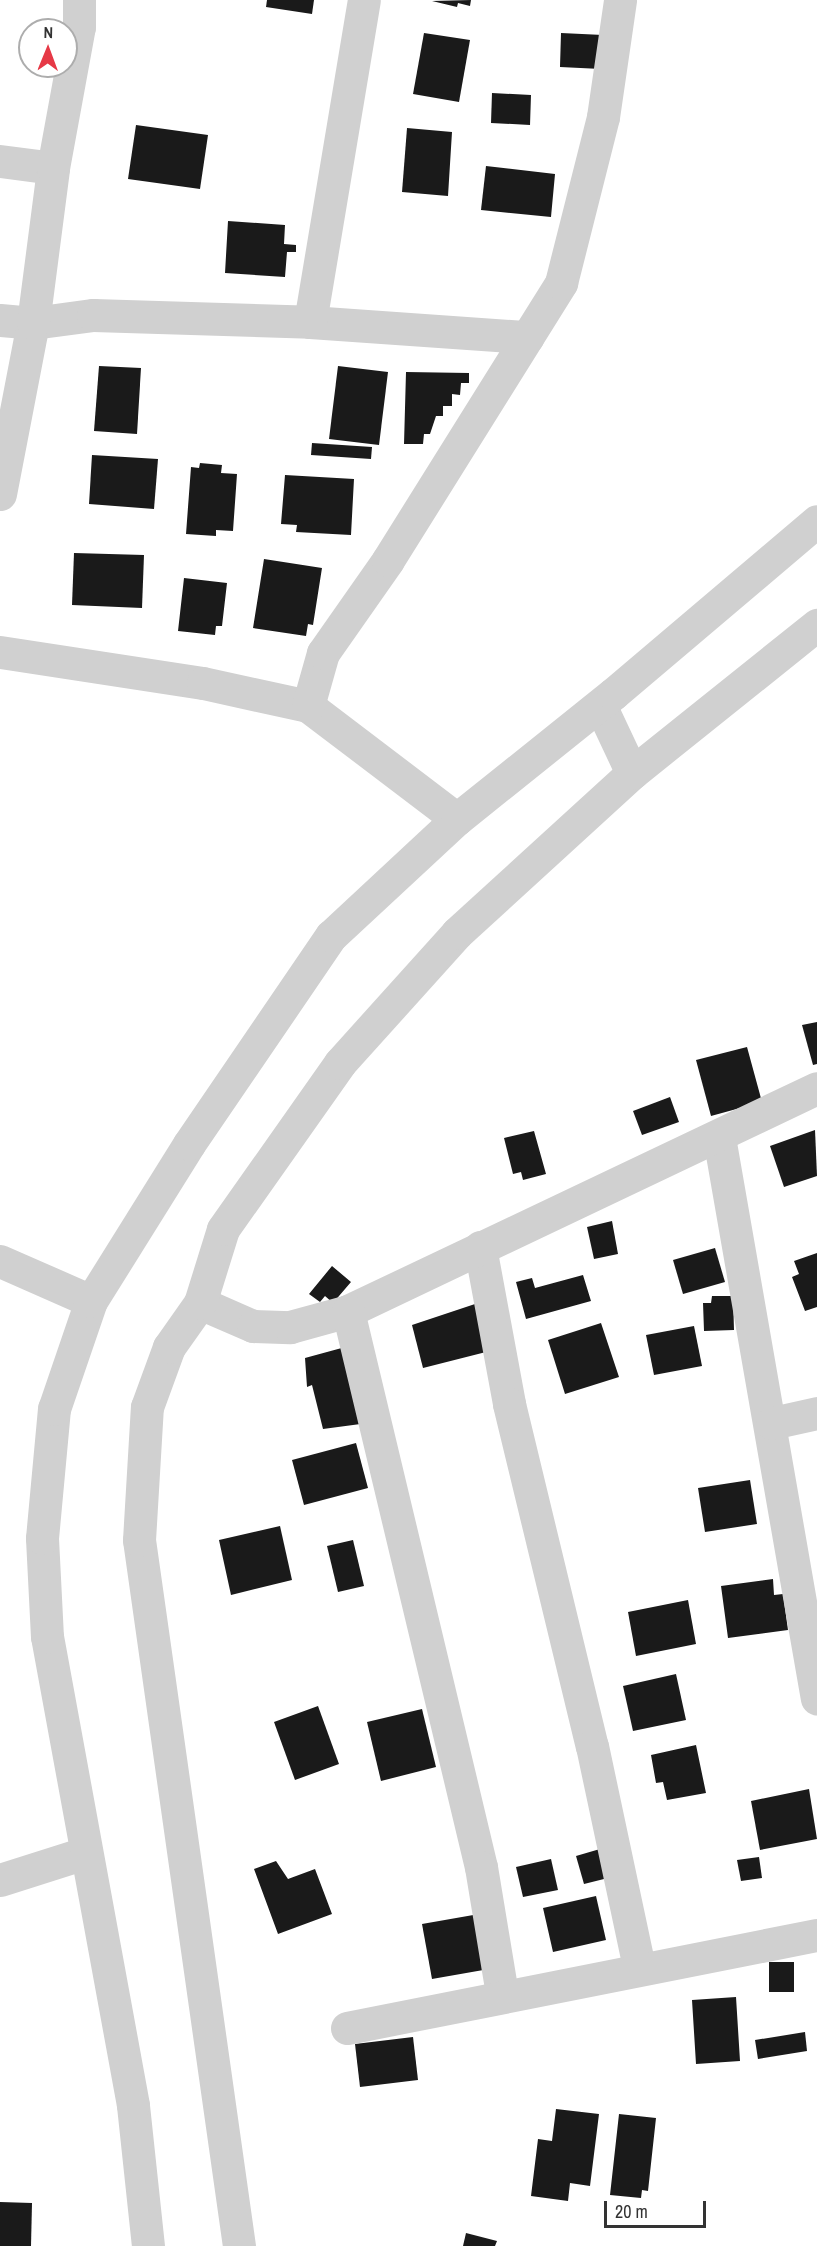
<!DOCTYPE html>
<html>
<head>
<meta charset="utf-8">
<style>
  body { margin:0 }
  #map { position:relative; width:817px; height:2246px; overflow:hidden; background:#fff; font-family:"Archivo Narrow",sans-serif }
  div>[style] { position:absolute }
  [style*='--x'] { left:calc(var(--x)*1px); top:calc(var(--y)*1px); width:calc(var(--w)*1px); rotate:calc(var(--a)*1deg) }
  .building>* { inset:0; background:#1a1a1a }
  .minor>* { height:33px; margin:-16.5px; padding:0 16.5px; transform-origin:16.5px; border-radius:16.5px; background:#d0d0d0 }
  span { translate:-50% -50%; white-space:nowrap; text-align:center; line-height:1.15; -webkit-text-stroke:6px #fff; paint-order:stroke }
  .north { position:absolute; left:18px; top:18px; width:60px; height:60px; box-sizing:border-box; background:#fff; border:2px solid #adadad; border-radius:50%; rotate:1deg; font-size:16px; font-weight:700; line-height:24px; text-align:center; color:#333 }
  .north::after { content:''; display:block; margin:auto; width:21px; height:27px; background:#e63946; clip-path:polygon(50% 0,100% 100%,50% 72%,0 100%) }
  .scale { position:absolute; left:604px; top:2201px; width:102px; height:27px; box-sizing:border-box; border:3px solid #333; border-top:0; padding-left:8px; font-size:18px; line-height:21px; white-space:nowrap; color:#333; -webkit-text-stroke:4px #fff; paint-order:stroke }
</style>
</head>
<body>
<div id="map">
  <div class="building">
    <i style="clip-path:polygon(267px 0,314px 0,312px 14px,266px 7px)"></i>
    <i style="clip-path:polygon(471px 0,470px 6px,458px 3px,457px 7px,432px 1px)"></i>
    <i style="clip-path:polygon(424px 33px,470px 40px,459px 102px,413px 94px)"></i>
    <i style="clip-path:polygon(561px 33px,603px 35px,601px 69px,560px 67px)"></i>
    <i style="clip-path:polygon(492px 93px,531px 95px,530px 125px,491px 123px)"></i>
    <i style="clip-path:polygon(136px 125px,208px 135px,200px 189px,128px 179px)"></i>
    <i style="clip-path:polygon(407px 128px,452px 132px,448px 196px,402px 192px)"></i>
    <i style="clip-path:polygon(486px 166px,555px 174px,551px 217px,481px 210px)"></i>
    <i style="clip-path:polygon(228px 221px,285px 225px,284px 244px,296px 245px,296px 252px,287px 252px,285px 277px,225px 273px)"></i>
    <i style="clip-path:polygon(99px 366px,141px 368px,137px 434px,94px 431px)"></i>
    <i style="clip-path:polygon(338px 366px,388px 372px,379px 445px,329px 439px)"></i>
    <i style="clip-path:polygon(406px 372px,469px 373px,469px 383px,461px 383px,460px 395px,452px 394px,452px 406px,443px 406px,443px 416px,436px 416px,430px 434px,424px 434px,423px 444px,404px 444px)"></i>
    <i style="clip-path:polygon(312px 443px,372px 447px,371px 459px,311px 455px)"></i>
    <i style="clip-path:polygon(92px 455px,158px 459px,154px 509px,89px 504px)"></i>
    <i style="clip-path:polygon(200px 463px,222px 465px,221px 473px,237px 474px,233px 531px,216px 530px,216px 536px,186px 534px,191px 467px,199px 468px)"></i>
    <i style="clip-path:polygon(285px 475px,354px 479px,351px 535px,296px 532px,297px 525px,281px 524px)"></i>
    <i style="clip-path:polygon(74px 553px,144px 555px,142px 608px,72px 605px)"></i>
    <i style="clip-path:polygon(264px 559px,322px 568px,313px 625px,308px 624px,306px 636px,253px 628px)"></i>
    <i style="clip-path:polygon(184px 578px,227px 583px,222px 626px,216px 626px,215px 635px,178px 631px)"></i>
    <i style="clip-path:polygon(817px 1022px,817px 1064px,813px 1065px,802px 1025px)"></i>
    <i style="clip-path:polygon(747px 1047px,762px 1102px,711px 1116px,696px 1060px)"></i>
    <i style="clip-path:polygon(670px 1097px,679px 1122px,642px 1135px,633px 1111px)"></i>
    <i style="clip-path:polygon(815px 1130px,817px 1176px,784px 1187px,770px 1146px)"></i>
    <i style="clip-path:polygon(534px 1131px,546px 1174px,523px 1180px,521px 1172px,513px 1174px,504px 1138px)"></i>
    <i style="clip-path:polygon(612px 1221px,618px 1254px,594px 1259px,587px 1227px)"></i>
    <i style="clip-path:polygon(715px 1248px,725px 1282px,683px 1294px,673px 1260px)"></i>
    <i style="clip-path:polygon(817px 1253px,817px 1307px,805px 1311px,792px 1277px,799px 1274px,794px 1261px)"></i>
    <i style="clip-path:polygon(332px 1266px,351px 1282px,333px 1303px,325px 1296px,320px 1302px,309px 1294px)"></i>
    <i style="clip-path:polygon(583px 1275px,591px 1301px,526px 1319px,516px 1282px,532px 1278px,535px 1288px)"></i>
    <i style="clip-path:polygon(712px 1296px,733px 1296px,734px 1330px,704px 1331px,703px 1303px,711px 1303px)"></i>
    <i style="clip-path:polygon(475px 1304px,486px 1352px,423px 1368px,412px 1325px)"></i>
    <i style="clip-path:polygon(601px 1323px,619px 1377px,565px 1394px,548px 1340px)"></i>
    <i style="clip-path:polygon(694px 1326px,702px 1366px,654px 1375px,646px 1335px)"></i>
    <i style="clip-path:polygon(349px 1346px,368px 1423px,323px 1429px,312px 1385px,307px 1387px,305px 1358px)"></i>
    <i style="clip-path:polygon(356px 1443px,368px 1488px,304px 1505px,292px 1460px)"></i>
    <i style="clip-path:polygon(750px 1480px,757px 1524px,705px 1532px,698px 1488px)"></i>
    <i style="clip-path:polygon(280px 1526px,292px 1580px,231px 1595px,219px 1540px)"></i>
    <i style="clip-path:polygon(353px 1540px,364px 1586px,338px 1592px,327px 1546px)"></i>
    <i style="clip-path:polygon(773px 1579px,774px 1595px,783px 1594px,788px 1630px,728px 1638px,721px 1586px)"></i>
    <i style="clip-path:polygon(688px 1600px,696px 1644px,636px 1656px,628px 1612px)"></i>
    <i style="clip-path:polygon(676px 1674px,686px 1720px,633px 1731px,623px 1686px)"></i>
    <i style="clip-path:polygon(318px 1706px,339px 1764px,295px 1780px,274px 1722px)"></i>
    <i style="clip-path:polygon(422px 1709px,436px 1767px,381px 1781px,367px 1722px)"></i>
    <i style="clip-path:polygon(696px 1745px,706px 1793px,667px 1800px,663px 1782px,656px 1783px,651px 1755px)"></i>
    <i style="clip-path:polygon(809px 1789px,817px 1839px,760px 1850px,751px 1801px)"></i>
    <i style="clip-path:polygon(600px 1849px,608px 1878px,584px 1884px,576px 1856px)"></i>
    <i style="clip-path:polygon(759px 1857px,762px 1878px,741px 1881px,737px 1860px)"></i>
    <i style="clip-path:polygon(551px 1859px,558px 1890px,523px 1897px,516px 1867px)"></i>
    <i style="clip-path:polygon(276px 1861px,288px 1879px,315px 1869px,332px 1914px,278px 1934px,254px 1869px)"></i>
    <i style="clip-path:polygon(596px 1896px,606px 1940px,553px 1952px,543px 1908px)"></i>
    <i style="clip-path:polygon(479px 1914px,489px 1969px,432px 1979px,422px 1924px)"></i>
    <i style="clip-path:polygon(769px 1962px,794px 1962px,794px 1992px,769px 1992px)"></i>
    <i style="clip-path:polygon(736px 1997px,740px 2061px,696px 2064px,692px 2000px)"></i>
    <i style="clip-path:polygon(805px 2032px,807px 2051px,758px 2059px,755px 2040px)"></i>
    <i style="clip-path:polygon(413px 2037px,418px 2080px,360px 2087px,355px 2044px)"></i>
    <i style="clip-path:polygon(556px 2109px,599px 2114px,590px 2186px,570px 2183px,568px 2201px,531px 2196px,538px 2139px,552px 2141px)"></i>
    <i style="clip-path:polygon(619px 2114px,656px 2118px,648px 2191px,642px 2190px,641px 2198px,610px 2195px)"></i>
    <i style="clip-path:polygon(0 2202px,32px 2203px,31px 2246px,0 2246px)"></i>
    <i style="clip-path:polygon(466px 2233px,497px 2241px,495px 2246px,463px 2246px)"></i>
  </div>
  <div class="minor">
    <i style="--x:0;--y:161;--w:53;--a:7.5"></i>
    <i style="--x:0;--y:320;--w:33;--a:5"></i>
    <i style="--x:33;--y:323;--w:61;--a:-7.6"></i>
    <i style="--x:93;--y:315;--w:217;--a:1.8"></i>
    <i style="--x:310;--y:322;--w:218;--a:4"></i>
    <i style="--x:310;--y:322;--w:326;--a:-80.5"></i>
    <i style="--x:0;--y:494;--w:174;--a:-79.1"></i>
    <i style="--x:33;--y:323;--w:156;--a:-82.6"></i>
    <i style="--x:53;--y:168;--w:143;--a:-79.6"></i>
    <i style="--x:79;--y:27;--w:27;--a:-90"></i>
    <i style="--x:0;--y:652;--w:205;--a:8.7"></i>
    <i style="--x:203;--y:683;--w:107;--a:12.4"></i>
    <i style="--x:308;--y:706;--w:187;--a:37.2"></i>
    <i style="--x:600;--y:705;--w:75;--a:64.8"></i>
    <i style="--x:308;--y:706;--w:55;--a:-74.2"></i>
    <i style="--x:323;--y:653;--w:113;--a:-55"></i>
    <i style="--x:388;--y:560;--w:327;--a:-58"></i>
    <i style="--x:561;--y:283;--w:171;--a:-75.8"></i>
    <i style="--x:603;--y:117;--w:118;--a:-81.7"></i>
    <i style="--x:719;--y:1137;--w:570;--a:80.11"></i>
    <i style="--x:480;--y:1247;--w:160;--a:79.5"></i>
    <i style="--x:509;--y:1404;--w:352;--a:76.4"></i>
    <i style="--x:592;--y:1746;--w:227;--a:78"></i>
    <i style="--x:0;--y:1261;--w:99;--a:23.7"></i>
    <i style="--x:200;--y:1303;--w:58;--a:23.5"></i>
    <i style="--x:253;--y:1326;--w:37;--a:2"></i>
    <i style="--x:290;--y:1327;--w:60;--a:-15.4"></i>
    <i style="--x:348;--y:1311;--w:519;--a:-25.43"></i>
    <i style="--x:348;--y:1311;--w:572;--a:76.55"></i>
    <i style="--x:481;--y:1867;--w:129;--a:80.6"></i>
    <i style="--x:772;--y:1423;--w:46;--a:-12.5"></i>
    <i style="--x:0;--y:1880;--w:89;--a:-17.6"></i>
    <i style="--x:347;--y:2028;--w:479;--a:-11.2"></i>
    <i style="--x:148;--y:2246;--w:142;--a:-96.1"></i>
    <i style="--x:133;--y:2105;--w:476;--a:-100.4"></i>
    <i style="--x:47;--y:1637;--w:99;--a:-92.9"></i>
    <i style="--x:42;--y:1538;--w:130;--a:-84.7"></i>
    <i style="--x:54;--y:1409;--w:114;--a:-71.1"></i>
    <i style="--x:91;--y:1301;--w:185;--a:-58"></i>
    <i style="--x:189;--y:1144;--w:252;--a:-55.7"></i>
    <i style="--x:331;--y:936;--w:172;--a:-42.9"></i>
    <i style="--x:457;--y:819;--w:200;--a:-38.7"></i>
    <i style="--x:613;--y:694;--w:267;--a:-40.3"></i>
    <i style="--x:239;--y:2246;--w:713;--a:-98.06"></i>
    <i style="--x:139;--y:1540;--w:133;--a:-86.6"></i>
    <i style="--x:147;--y:1407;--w:64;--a:-69.9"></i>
    <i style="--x:169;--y:1347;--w:54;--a:-54.8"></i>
    <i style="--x:200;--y:1303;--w:77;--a:-72.7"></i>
    <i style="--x:223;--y:1229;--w:203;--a:-54.8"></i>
    <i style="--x:340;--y:1063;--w:175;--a:-48"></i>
    <i style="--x:457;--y:933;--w:237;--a:-42.4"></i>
    <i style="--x:632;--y:773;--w:237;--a:-38.7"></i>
  </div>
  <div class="north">N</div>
  <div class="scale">20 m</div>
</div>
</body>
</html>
